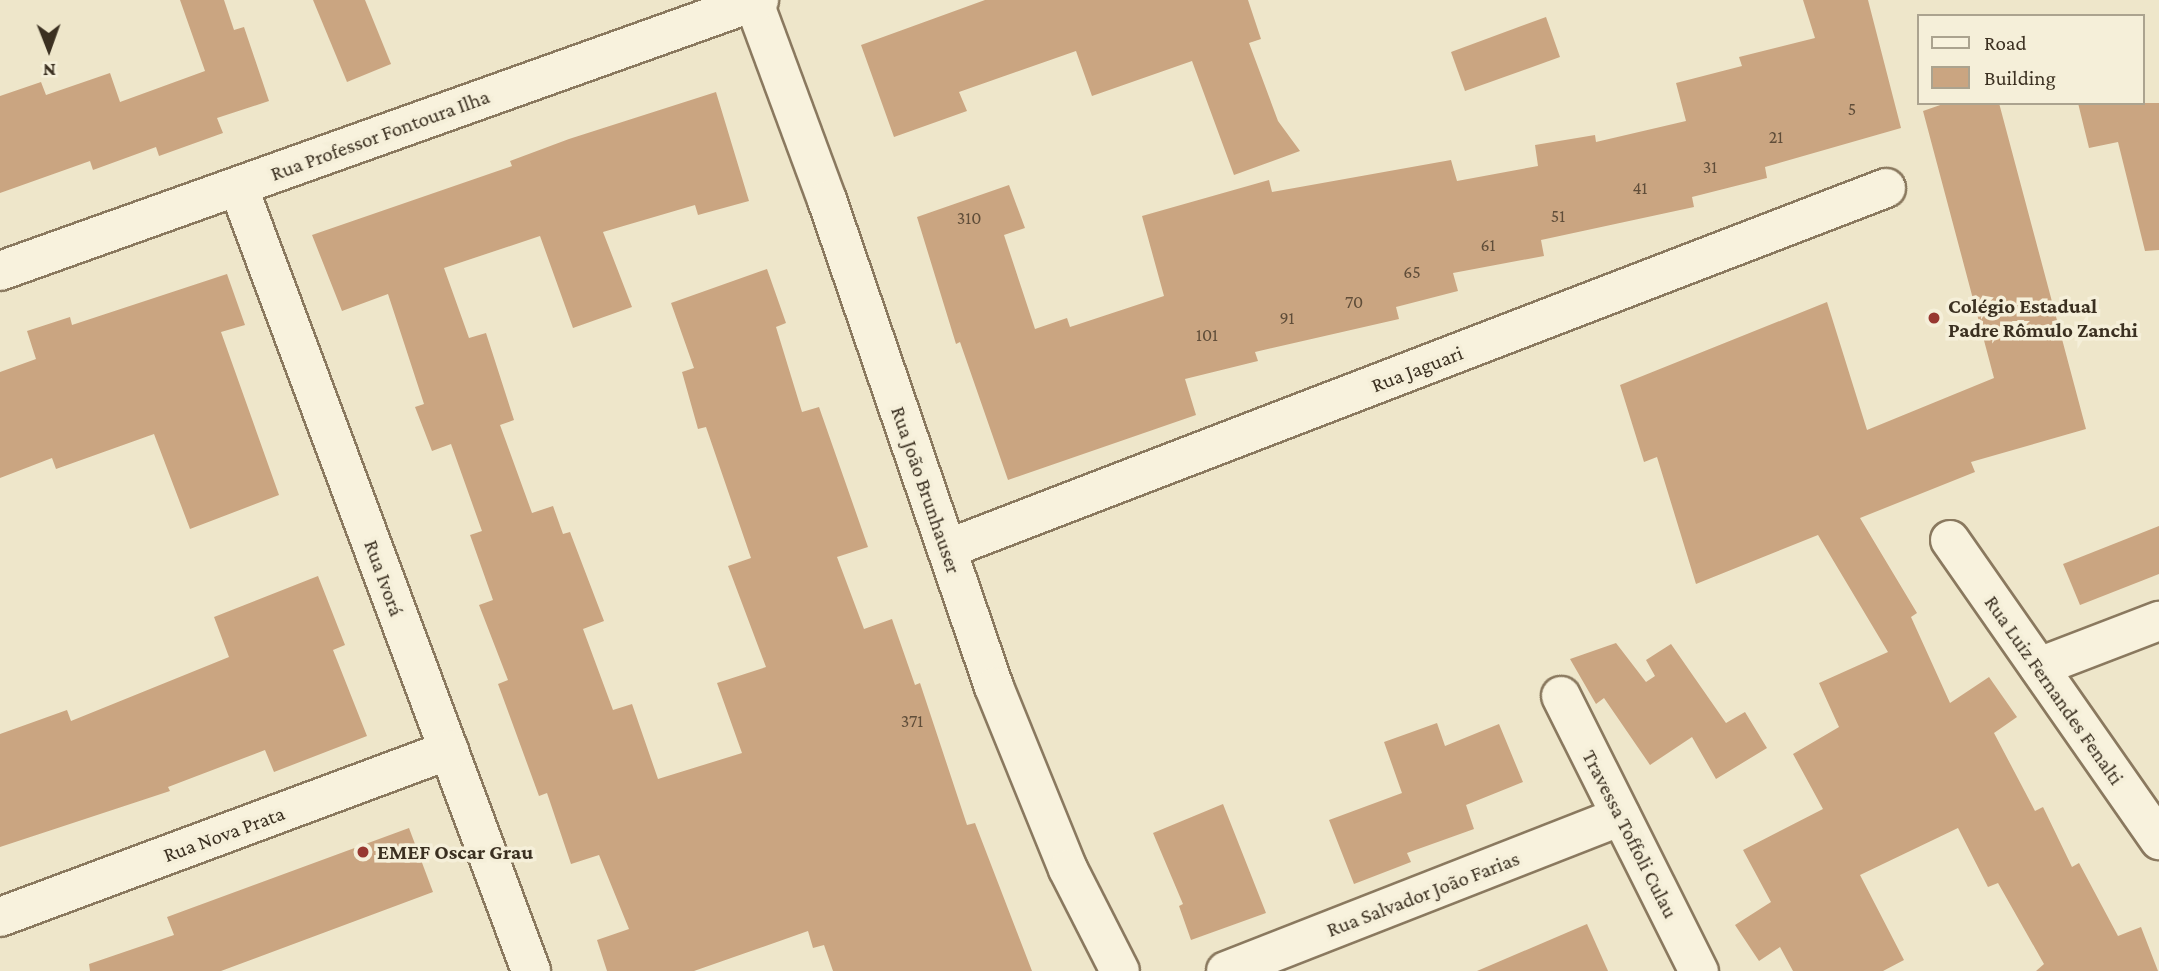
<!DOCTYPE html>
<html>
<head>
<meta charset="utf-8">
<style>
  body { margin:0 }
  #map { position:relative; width:2159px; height:971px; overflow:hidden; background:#eee6ca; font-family:"Crimson Pro",serif }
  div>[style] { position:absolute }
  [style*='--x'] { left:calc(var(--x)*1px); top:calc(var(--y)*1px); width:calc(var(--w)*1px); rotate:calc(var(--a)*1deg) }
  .building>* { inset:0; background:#caa581 }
  .roads { filter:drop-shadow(2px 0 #8a795f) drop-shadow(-2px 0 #8a795f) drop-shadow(0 2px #8a795f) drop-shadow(0 -2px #8a795f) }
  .minor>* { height:38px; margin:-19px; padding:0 19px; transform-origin:19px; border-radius:19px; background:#f8f2dd }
  .dots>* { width:19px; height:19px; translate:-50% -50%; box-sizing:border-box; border:4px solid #f5efd9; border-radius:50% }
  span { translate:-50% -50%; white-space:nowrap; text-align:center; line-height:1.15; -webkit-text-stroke:7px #f5efd9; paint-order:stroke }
  .number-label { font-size:18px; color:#5f4d39 }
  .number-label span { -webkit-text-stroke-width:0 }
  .street-label { font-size:21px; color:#3b3021 }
  .poi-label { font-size:21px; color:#3b3021; font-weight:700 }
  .left { translate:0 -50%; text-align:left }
  .legend { position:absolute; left:1917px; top:14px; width:228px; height:91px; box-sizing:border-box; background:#f5efd9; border:2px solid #aba38f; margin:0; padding:9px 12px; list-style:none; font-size:21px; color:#3b3021 }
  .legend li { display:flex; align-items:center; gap:14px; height:35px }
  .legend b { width:35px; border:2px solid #aba38f }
  .north { position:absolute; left:14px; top:14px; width:70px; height:70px; -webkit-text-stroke:5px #f5efd9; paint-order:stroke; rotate:179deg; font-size:19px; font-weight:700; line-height:28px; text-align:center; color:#3b3021 }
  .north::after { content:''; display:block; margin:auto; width:24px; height:32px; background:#3b3021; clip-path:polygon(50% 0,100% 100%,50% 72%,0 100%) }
</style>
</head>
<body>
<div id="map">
  <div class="building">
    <i style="clip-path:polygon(180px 0,224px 0,234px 30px,244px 27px,269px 101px,217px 118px,223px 133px,159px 156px,156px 147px,93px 170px,90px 161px,0 193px,0 96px,41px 82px,46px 95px,110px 73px,120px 102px,205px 71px)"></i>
    <i style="clip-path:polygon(313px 0,365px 0,391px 64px,347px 82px)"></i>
    <i style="clip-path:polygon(985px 0,1248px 0,1261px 39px,1249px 43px,1278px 121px,1300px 151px,1234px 175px,1192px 61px,1092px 96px,1076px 51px,959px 92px,967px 111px,894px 137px,861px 45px)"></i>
    <i style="clip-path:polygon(1803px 0,1868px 0,1901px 128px,1765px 167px,1767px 178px,1692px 197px,1694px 207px,1541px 240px,1544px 256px,1453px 273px,1458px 291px,1396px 307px,1399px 319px,1255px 352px,1258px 361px,1185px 379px,1196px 415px,1008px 480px,960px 342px,956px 344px,917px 217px,1009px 185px,1025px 228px,1004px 235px,1035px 329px,1067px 318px,1070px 327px,1164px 296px,1142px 216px,1269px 180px,1272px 192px,1451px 160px,1457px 181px,1538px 166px,1535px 145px,1595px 135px,1596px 142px,1686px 121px,1676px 83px,1742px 66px,1739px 57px,1815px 38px)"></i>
    <i style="clip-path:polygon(1546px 17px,1560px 57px,1465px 91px,1451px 52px)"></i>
    <i style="clip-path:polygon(716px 92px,749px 201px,698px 215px,695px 205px,603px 232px,632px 307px,573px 328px,540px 236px,444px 268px,469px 338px,486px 333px,514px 420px,500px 425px,532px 513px,553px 506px,563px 534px,570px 532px,604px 621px,583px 629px,613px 710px,632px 704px,658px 779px,742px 753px,717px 683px,766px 667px,728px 566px,751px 558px,706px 427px,698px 429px,682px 372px,694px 368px,671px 303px,767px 269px,786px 323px,776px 327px,802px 412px,819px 407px,868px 547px,837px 557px,864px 629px,892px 619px,915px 685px,920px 683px,967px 825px,975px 823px,1032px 971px,833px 971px,824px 945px,813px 948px,808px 931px,694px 971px,607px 971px,597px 940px,629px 929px,599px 855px,571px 864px,547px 793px,539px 796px,498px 684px,508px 680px,479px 605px,493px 600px,470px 535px,482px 531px,451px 444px,432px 451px,415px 407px,424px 404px,388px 294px,342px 311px,312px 235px,512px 166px,510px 161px,569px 139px)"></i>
    <i style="clip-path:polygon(1946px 103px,1999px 103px,2086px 429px,1971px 462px,1975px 472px,1860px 518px,1917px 613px,1911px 617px,1950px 703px,1989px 677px,2017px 717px,1994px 733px,2035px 811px,2043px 807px,2072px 867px,2079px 863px,2118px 936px,2141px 927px,2158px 971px,2036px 971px,2044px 964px,1998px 883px,1988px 887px,1958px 828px,1860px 875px,1904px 960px,1883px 971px,1793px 971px,1780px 947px,1759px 961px,1735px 925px,1771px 902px,1743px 850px,1823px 809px,1793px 754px,1839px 727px,1819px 683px,1888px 652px,1818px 535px,1696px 584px,1657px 457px,1644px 462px,1620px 385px,1827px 302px,1867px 430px,1994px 378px,1923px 111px)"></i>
    <i style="clip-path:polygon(2078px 103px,2159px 103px,2159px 250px,2145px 251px,2118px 142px,2089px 148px)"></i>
    <i style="clip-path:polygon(227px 274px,245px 325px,221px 332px,279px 495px,190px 529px,154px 434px,56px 469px,52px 458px,0 478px,0 372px,36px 359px,27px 331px,70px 317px,72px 325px)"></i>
    <i style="clip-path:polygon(2159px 526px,2159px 574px,2080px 605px,2063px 564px)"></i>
    <i style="clip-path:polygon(318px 576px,345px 645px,333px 650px,367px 736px,274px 772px,265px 750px,168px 787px,170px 791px,0 847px,0 734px,67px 710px,71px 721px,229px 657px,214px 617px)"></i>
    <i style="clip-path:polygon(1616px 643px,1646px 682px,1655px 676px,1646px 660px,1671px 644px,1726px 723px,1745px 712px,1767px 748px,1716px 779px,1692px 737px,1650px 765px,1604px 698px,1596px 704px,1570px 659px)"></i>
    <i style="clip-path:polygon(1437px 723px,1445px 746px,1499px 724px,1523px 782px,1466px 805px,1474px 829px,1407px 853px,1411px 862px,1354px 884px,1329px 820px,1402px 793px,1384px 742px)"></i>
    <i style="clip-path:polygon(1223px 804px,1266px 913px,1191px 940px,1179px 906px,1183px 904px,1153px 833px)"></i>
    <i style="clip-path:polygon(409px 828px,433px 892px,221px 971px,90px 971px,89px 964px,174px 935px,167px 917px)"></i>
    <i style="clip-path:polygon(1587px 924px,1608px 971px,1477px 971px)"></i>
  </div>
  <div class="roads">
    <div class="minor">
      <i style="--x:753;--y:0;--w:213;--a:69.7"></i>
      <i style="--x:827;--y:200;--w:515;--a:71.07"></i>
      <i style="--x:994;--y:687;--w:196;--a:67.9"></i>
      <i style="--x:1068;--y:869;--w:114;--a:63"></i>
      <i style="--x:238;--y:186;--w:838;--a:69.53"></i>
      <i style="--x:0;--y:271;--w:806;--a:-19.65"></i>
      <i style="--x:1950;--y:540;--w:366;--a:55.1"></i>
      <i style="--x:947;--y:549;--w:1006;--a:-21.03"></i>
      <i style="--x:2039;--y:667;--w:129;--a:-21"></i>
      <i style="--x:1561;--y:696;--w:308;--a:63.4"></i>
      <i style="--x:0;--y:917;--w:479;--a:-20.4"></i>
      <i style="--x:1226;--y:971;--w:424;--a:-21.4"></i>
    </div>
  </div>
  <div class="dots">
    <i style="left:1934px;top:318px;background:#973730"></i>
    <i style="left:363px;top:852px;background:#973730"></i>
  </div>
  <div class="number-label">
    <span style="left:1852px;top:109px">5</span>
    <span style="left:1776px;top:137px">21</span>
    <span style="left:1710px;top:167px">31</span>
    <span style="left:1640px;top:188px">41</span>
    <span style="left:1558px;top:216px">51</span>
    <span style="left:969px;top:218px">310</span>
    <span style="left:1488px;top:245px">61</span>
    <span style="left:1412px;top:272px">65</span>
    <span style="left:1354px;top:302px">70</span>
    <span style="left:1287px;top:318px">91</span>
    <span style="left:1207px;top:335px">101</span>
    <span style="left:912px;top:721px">371</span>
  </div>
  <div class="street-label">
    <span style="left:380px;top:135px;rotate:-20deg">Rua Professor Fontoura Ilha</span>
    <span style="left:1417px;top:369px;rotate:-21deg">Rua Jaguari</span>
    <span style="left:926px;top:490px;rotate:71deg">Rua João Brunhauser</span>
    <span style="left:384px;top:578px;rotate:70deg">Rua Ivorá</span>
    <span style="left:2054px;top:690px;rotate:55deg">Rua Luiz Fernandes Fenalti</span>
    <span style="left:224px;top:834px;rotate:-20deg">Rua Nova Prata</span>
    <span style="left:1630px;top:834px;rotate:63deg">Travessa Toffoli Culau</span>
    <span style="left:1423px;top:894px;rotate:-21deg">Rua Salvador João Farias</span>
  </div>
  <div class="poi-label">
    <span class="left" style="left:1948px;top:318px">Colégio Estadual<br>Padre Rômulo Zanchi</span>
    <span class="left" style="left:377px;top:852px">EMEF Oscar Grau</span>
  </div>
  <ul class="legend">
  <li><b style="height:9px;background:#f8f2dd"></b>Road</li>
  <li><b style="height:19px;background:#caa581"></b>Building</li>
  </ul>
  <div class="north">N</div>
</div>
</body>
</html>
